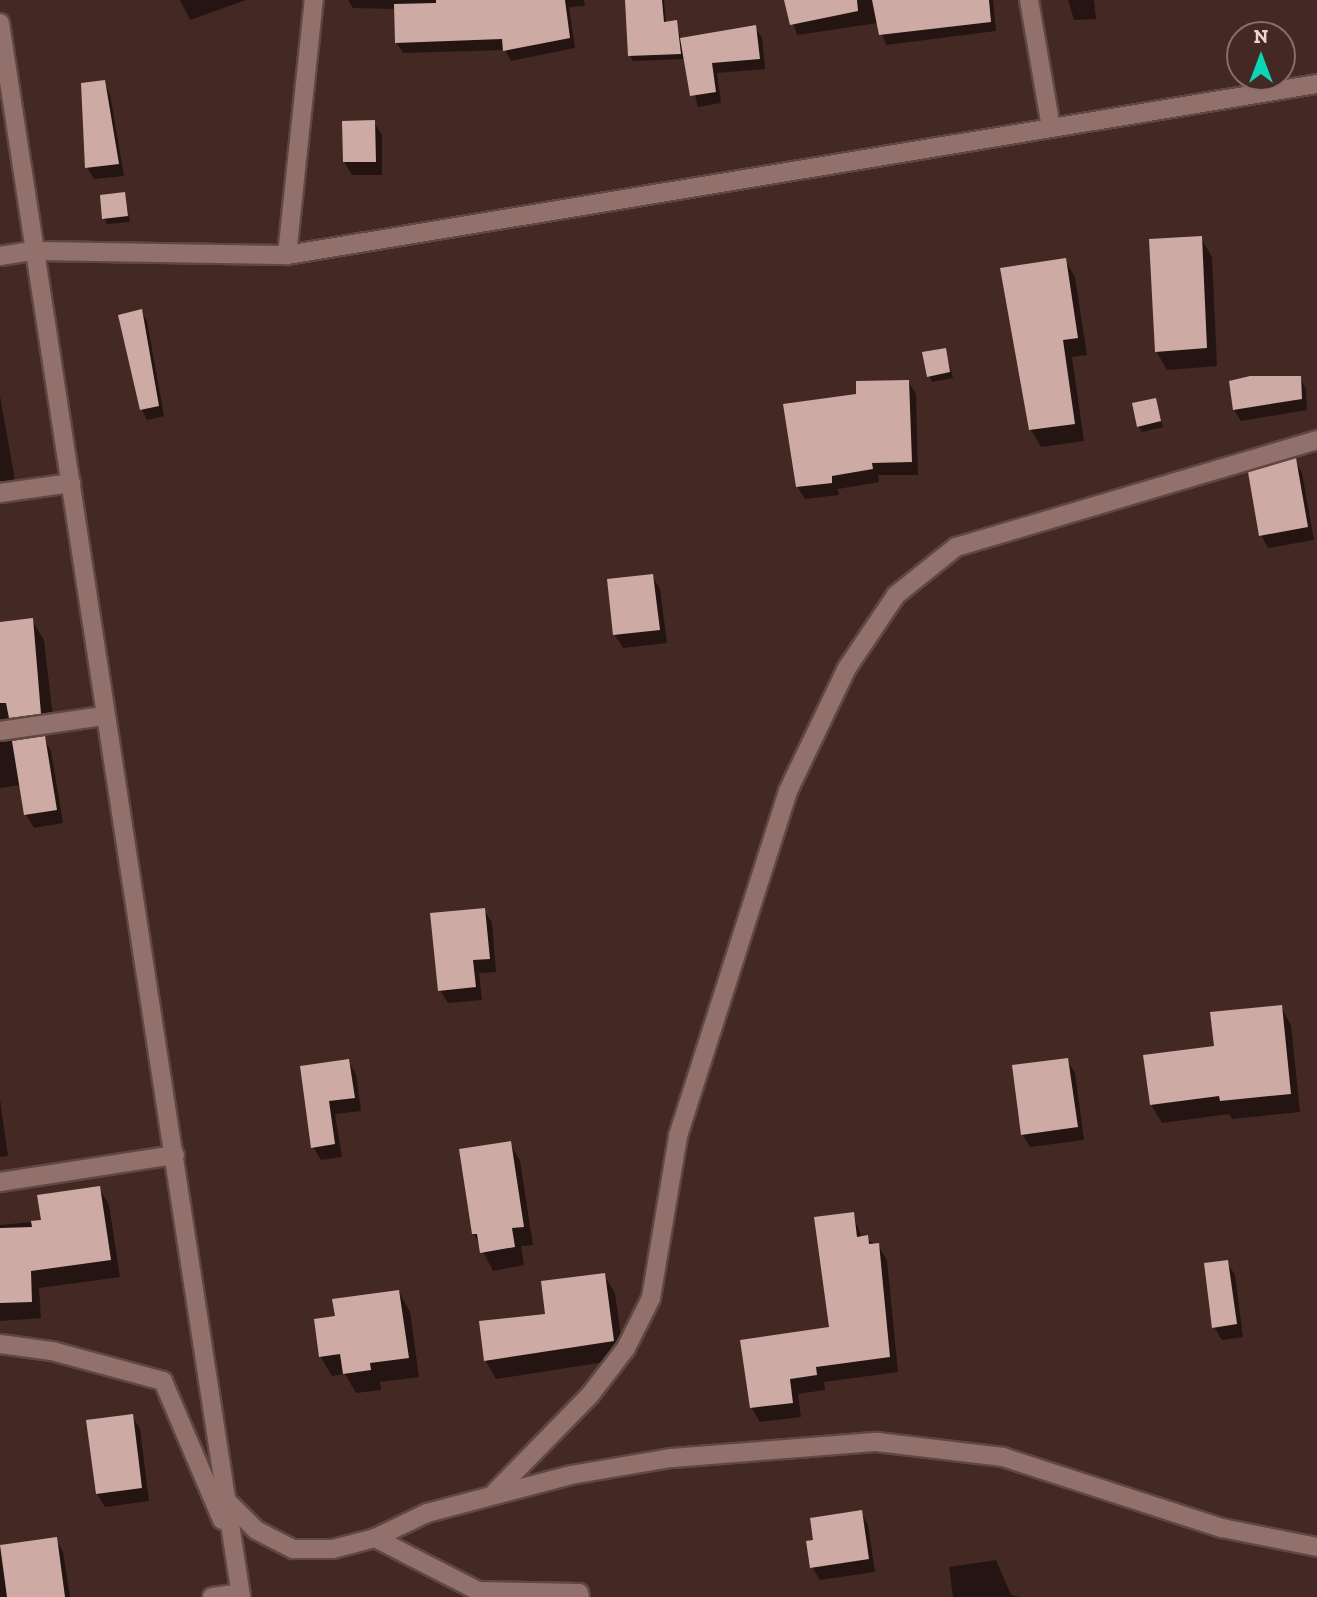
<!DOCTYPE html>
<html>
<head>
<meta charset="utf-8">
<style>
  body { margin:0 }
  #map { position:relative; width:1317px; height:1597px; overflow:hidden; background:#442824; font-family:"Zilla Slab",serif }
  div>[style] { position:absolute }
  [style*='--x'] { left:calc(var(--x)*1px); top:calc(var(--y)*1px); width:calc(var(--w)*1px); rotate:calc(var(--a)*1deg) }
  .shadow>* { inset:0; background:#0007 }
  .building>* { inset:0; background:#ceaaa5 }
  .roads { filter:drop-shadow(2px 0 #5f4744) drop-shadow(-2px 0 #5f4744) drop-shadow(0 2px #5f4744) drop-shadow(0 -2px #5f4744) }
  .minor>* { height:18px; margin:-9px; padding:0 9px; transform-origin:9px; border-radius:9px; background:#92716d }
  span { translate:-50% -50%; white-space:nowrap; text-align:center; line-height:1.15; -webkit-text-stroke:7px #442824; paint-order:stroke }
  .north { position:absolute; left:1226px; top:21px; width:70px; height:70px; box-sizing:border-box; background:#442824; border:2px solid #866e6a; border-radius:50%; rotate:0deg; font-size:19px; font-weight:700; line-height:28px; text-align:center; color:#e9d6d3 }
  .north::after { content:''; display:block; margin:auto; width:24px; height:32px; background:#0ad5b5; clip-path:polygon(50% 0,100% 100%,50% 72%,0 100%) }
</style>
</head>
<body>
<div id="map">
  <div class="shadow">
    <i style="clip-path:polygon(180px 0,246px 0,190px 20px)"></i>
    <i style="clip-path:polygon(348px 0,584px 0,585px 6px,569px 7px,575px 48px,511px 61px,505px 50px,403px 53px,396px 42px,396px 9px,353px 8px)"></i>
    <i style="clip-path:polygon(640px 0,664px 0,666px 23px,676px 22px,681px 39px,755px 27px,762px 38px,765px 69px,717px 73px,721px 103px,698px 107px,686px 59px,633px 61px,630px 55px)"></i>
    <i style="clip-path:polygon(786px 0,993px 0,996px 31px,886px 45px,878px 23px,797px 35px)"></i>
    <i style="clip-path:polygon(1068px 0,1094px 0,1096px 19px,1074px 20px)"></i>
    <i style="clip-path:polygon(104px 82px,110px 94px,124px 176px,94px 179px,87px 167px,83px 125px,87px 125px)"></i>
    <i style="clip-path:polygon(374px 122px,382px 135px,382px 175px,352px 175px,344px 162px)"></i>
    <i style="clip-path:polygon(124px 194px,130px 222px,107px 224px,104px 218px)"></i>
    <i style="clip-path:polygon(1201px 238px,1212px 257px,1217px 366px,1167px 370px,1156px 351px)"></i>
    <i style="clip-path:polygon(1065px 260px,1075px 277px,1087px 355px,1072px 357px,1084px 441px,1041px 447px,1031px 430px)"></i>
    <i style="clip-path:polygon(141px 311px,147px 321px,164px 416px,147px 420px,142px 410px)"></i>
    <i style="clip-path:polygon(945px 350px,953px 378px,932px 382px,929px 376px)"></i>
    <i style="clip-path:polygon(1300px 378px,1306px 389px,1307px 410px,1241px 421px,1234px 410px)"></i>
    <i style="clip-path:polygon(908px 381px,916px 394px,918px 475px,878px 475px,879px 482px,838px 489px,839px 495px,805px 499px,797px 486px)"></i>
    <i style="clip-path:polygon(0 396px,17px 491px,0 493px)"></i>
    <i style="clip-path:polygon(1155px 400px,1163px 427px,1142px 432px,1138px 426px)"></i>
    <i style="clip-path:polygon(1295px 460px,1302px 473px,1314px 540px,1268px 548px,1261px 535px)"></i>
    <i style="clip-path:polygon(652px 576px,660px 589px,667px 643px,623px 648px,615px 635px)"></i>
    <i style="clip-path:polygon(32px 620px,44px 640px,53px 718px,49px 719px,51px 733px,42px 735px,51px 751px,63px 823px,34px 828px,26px 815px,21px 785px,0 788px,0 623px)"></i>
    <i style="clip-path:polygon(484px 910px,492px 923px,496px 972px,479px 973px,482px 1000px,448px 1003px,440px 990px)"></i>
    <i style="clip-path:polygon(1281px 1007px,1291px 1025px,1300px 1112px,1232px 1119px,1229px 1114px,1162px 1123px,1151px 1105px,1215px 1047px)"></i>
    <i style="clip-path:polygon(1067px 1060px,1075px 1073px,1084px 1140px,1030px 1147px,1022px 1134px)"></i>
    <i style="clip-path:polygon(348px 1061px,356px 1074px,361px 1111px,335px 1114px,342px 1157px,321px 1160px,313px 1147px,302px 1067px)"></i>
    <i style="clip-path:polygon(0 1099px,8px 1156px,0 1157px)"></i>
    <i style="clip-path:polygon(510px 1143px,520px 1161px,533px 1245px,521px 1246px,524px 1265px,493px 1271px,474px 1234px)"></i>
    <i style="clip-path:polygon(99px 1188px,109px 1205px,120px 1277px,39px 1288px,41px 1318px,0 1321px,0 1225px,43px 1221px)"></i>
    <i style="clip-path:polygon(853px 1214px,862px 1238px,878px 1245px,887px 1260px,898px 1372px,824px 1382px,825px 1390px,798px 1394px,801px 1417px,760px 1422px,751px 1407px,831px 1329px)"></i>
    <i style="clip-path:polygon(1227px 1262px,1235px 1275px,1243px 1337px,1222px 1340px,1214px 1327px)"></i>
    <i style="clip-path:polygon(604px 1275px,615px 1293px,624px 1359px,496px 1379px,485px 1360px)"></i>
    <i style="clip-path:polygon(399px 1292px,410px 1312px,419px 1377px,380px 1382px,381px 1390px,356px 1393px,345px 1374px,332px 1376px,320px 1356px,337px 1318px)"></i>
    <i style="clip-path:polygon(132px 1416px,140px 1429px,149px 1501px,105px 1507px,97px 1494px)"></i>
    <i style="clip-path:polygon(861px 1512px,868px 1525px,875px 1572px,820px 1580px,812px 1567px,815px 1542px)"></i>
    <i style="clip-path:polygon(56px 1539px,63px 1552px,70px 1597px,0 1597px,0 1545px)"></i>
    <i style="clip-path:polygon(996px 1560px,1011px 1595px,1020px 1597px,953px 1597px,949px 1567px)"></i>
  </div>
  <div class="building">
    <i style="clip-path:polygon(436px 0,565px 0,570px 38px,503px 51px,502px 39px,395px 43px,394px 4px,436px 3px)"></i>
    <i style="clip-path:polygon(625px 0,662px 0,664px 22px,677px 20px,681px 54px,628px 56px)"></i>
    <i style="clip-path:polygon(784px 0,857px 0,858px 11px,790px 25px)"></i>
    <i style="clip-path:polygon(872px 0,989px 0,991px 22px,879px 35px)"></i>
    <i style="clip-path:polygon(756px 25px,760px 59px,712px 63px,716px 92px,690px 96px,680px 38px)"></i>
    <i style="clip-path:polygon(105px 80px,119px 164px,85px 168px,81px 83px)"></i>
    <i style="clip-path:polygon(375px 120px,376px 162px,343px 162px,342px 121px)"></i>
    <i style="clip-path:polygon(125px 192px,128px 216px,102px 219px,100px 195px)"></i>
    <i style="clip-path:polygon(1202px 236px,1207px 348px,1155px 352px,1149px 239px)"></i>
    <i style="clip-path:polygon(1066px 258px,1078px 338px,1063px 340px,1075px 424px,1029px 430px,1000px 268px)"></i>
    <i style="clip-path:polygon(142px 309px,159px 406px,140px 410px,118px 315px)"></i>
    <i style="clip-path:polygon(946px 348px,950px 372px,927px 377px,922px 352px)"></i>
    <i style="clip-path:polygon(1250px 376px,1301px 376px,1302px 399px,1233px 410px,1229px 381px)"></i>
    <i style="clip-path:polygon(909px 380px,912px 462px,872px 463px,873px 469px,832px 476px,832px 483px,796px 487px,783px 404px,856px 394px,856px 381px)"></i>
    <i style="clip-path:polygon(1156px 398px,1161px 421px,1137px 427px,1132px 403px)"></i>
    <i style="clip-path:polygon(1296px 458px,1308px 527px,1259px 536px,1248px 472px)"></i>
    <i style="clip-path:polygon(653px 574px,660px 630px,613px 635px,607px 579px)"></i>
    <i style="clip-path:polygon(33px 618px,41px 714px,9px 718px,6px 703px,0 703px,0 622px)"></i>
    <i style="clip-path:polygon(45px 736px,57px 810px,24px 815px,12px 741px)"></i>
    <i style="clip-path:polygon(485px 908px,490px 959px,473px 960px,476px 987px,438px 991px,430px 913px)"></i>
    <i style="clip-path:polygon(1282px 1005px,1291px 1094px,1220px 1101px,1219px 1096px,1150px 1105px,1143px 1055px,1214px 1046px,1210px 1012px)"></i>
    <i style="clip-path:polygon(1068px 1058px,1078px 1127px,1021px 1135px,1012px 1065px)"></i>
    <i style="clip-path:polygon(349px 1059px,355px 1098px,329px 1101px,335px 1144px,311px 1148px,300px 1066px)"></i>
    <i style="clip-path:polygon(511px 1141px,524px 1227px,512px 1228px,515px 1247px,480px 1253px,477px 1234px,472px 1234px,459px 1149px)"></i>
    <i style="clip-path:polygon(100px 1186px,111px 1260px,31px 1271px,32px 1302px,0 1303px,0 1228px,32px 1227px,31px 1221px,41px 1220px,37px 1195px)"></i>
    <i style="clip-path:polygon(854px 1212px,857px 1237px,868px 1235px,869px 1244px,879px 1243px,890px 1357px,816px 1367px,817px 1375px,790px 1379px,793px 1403px,750px 1408px,740px 1340px,829px 1327px,814px 1217px)"></i>
    <i style="clip-path:polygon(1228px 1260px,1237px 1324px,1212px 1328px,1204px 1263px)"></i>
    <i style="clip-path:polygon(605px 1273px,614px 1341px,484px 1361px,479px 1321px,545px 1314px,541px 1281px)"></i>
    <i style="clip-path:polygon(399px 1290px,409px 1358px,370px 1363px,371px 1370px,343px 1374px,340px 1354px,319px 1357px,314px 1319px,335px 1316px,332px 1299px)"></i>
    <i style="clip-path:polygon(133px 1414px,142px 1488px,96px 1494px,86px 1420px)"></i>
    <i style="clip-path:polygon(862px 1510px,869px 1559px,810px 1568px,806px 1541px,813px 1540px,810px 1518px)"></i>
    <i style="clip-path:polygon(57px 1537px,65px 1597px,7px 1597px,0 1545px)"></i>
  </div>
  <div class="roads">
    <div class="minor">
      <i style="--x:1029;--y:0;--w:129;--a:80.2"></i>
      <i style="--x:0;--y:23;--w:1592;--a:81.29"></i>
      <i style="--x:287;--y:255;--w:256;--a:-84"></i>
      <i style="--x:0;--y:256;--w:32;--a:-9"></i>
      <i style="--x:32;--y:251;--w:255;--a:0.9"></i>
      <i style="--x:287;--y:255;--w:1044;--a:-9.43"></i>
      <i style="--x:0;--y:493;--w:72;--a:-8"></i>
      <i style="--x:0;--y:731;--w:104;--a:-8.3"></i>
      <i style="--x:0;--y:1182;--w:177;--a:-8.8"></i>
      <i style="--x:0;--y:1344;--w:52;--a:7.7"></i>
      <i style="--x:52;--y:1351;--w:115;--a:15.1"></i>
      <i style="--x:163;--y:1381;--w:151;--a:67"></i>
      <i style="--x:495;--y:1492;--w:136;--a:-45.6"></i>
      <i style="--x:590;--y:1395;--w:59;--a:-52.5"></i>
      <i style="--x:626;--y:1348;--w:56;--a:-63.4"></i>
      <i style="--x:651;--y:1298;--w:164;--a:-80.5"></i>
      <i style="--x:678;--y:1136;--w:362;--a:-72.3"></i>
      <i style="--x:788;--y:791;--w:136;--a:-64.4"></i>
      <i style="--x:847;--y:668;--w:88;--a:-56.1"></i>
      <i style="--x:896;--y:595;--w:77;--a:-38.7"></i>
      <i style="--x:956;--y:547;--w:377;--a:-16.5"></i>
      <i style="--x:226;--y:1500;--w:42;--a:45"></i>
      <i style="--x:256;--y:1530;--w:42;--a:27.2"></i>
      <i style="--x:293;--y:1549;--w:40;--a:0"></i>
      <i style="--x:333;--y:1549;--w:43;--a:-14.7"></i>
      <i style="--x:375;--y:1538;--w:58;--a:-25.7"></i>
      <i style="--x:427;--y:1513;--w:149;--a:-14.8"></i>
      <i style="--x:571;--y:1475;--w:102;--a:-9.6"></i>
      <i style="--x:672;--y:1458;--w:206;--a:-4.5"></i>
      <i style="--x:877;--y:1442;--w:127;--a:6.8"></i>
      <i style="--x:1003;--y:1457;--w:230;--a:18"></i>
      <i style="--x:1222;--y:1528;--w:97;--a:11.3"></i>
      <i style="--x:375;--y:1538;--w:116;--a:27.2"></i>
      <i style="--x:478;--y:1591;--w:101;--a:1.1"></i>
      <i style="--x:579;--y:1593;--w:4;--a:76"></i>
      <i style="--x:212;--y:1597;--w:28;--a:-8"></i>
    </div>
  </div>
  <div class="north">N</div>
</div>
</body>
</html>
